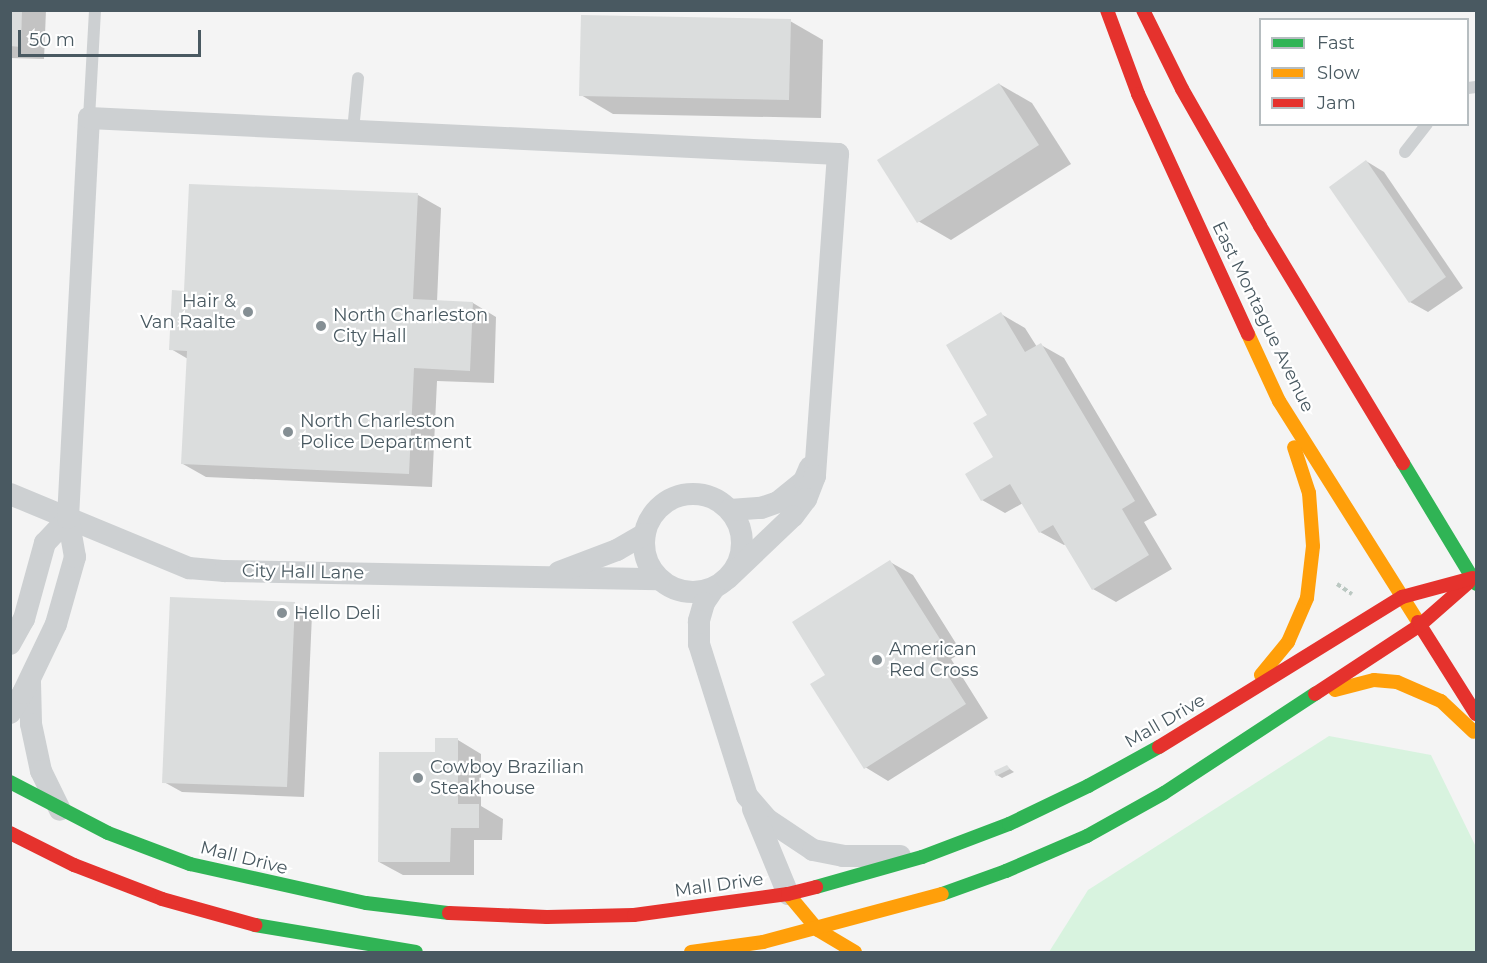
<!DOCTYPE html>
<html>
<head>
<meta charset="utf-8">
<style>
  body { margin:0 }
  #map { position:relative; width:1487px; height:963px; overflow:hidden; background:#f4f4f4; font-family:Montserrat,sans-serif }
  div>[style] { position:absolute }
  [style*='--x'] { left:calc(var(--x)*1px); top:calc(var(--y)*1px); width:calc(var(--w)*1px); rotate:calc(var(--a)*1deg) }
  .green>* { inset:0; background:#d8f3df }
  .shadow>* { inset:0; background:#0003 }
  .building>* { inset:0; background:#dbdddd }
  .path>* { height:4px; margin-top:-2px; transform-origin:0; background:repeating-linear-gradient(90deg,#bbc8c2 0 4.5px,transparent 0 7.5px) }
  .lane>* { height:12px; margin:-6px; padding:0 6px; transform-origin:6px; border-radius:6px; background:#cdd0d2 }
  .street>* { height:22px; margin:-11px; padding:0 11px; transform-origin:11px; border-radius:11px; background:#cdd0d2 }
  .street>.ring { margin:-11px; padding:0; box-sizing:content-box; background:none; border:22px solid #cdd0d2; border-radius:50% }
  .fast>* { height:14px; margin:-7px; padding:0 7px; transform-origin:7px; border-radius:7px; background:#30b455 }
  .slow>* { height:14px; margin:-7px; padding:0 7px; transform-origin:7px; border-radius:7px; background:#ff9f0a }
  .jam>* { height:14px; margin:-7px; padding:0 7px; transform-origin:7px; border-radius:7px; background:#e5322d }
  .dots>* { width:16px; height:16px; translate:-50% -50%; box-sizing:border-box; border:3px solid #fff; border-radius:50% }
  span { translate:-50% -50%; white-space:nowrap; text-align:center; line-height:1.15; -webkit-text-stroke:4.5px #fff; paint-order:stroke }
  .poi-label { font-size:18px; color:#495961 }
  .right { translate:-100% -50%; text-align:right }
  .left { translate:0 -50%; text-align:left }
  .street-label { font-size:18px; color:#495961 }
  .frame { position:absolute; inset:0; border:12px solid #495961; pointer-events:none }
  .legend { position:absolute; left:1259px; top:18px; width:210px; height:108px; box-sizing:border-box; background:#fff; border:2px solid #b6bdc0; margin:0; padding:8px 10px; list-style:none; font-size:18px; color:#495961 }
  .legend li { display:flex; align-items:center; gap:12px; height:30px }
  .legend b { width:30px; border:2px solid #b6bdc0 }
  .scale { position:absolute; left:18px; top:30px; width:183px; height:27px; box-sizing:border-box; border:3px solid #495961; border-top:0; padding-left:8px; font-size:18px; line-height:21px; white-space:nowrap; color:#495961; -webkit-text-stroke:4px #fff; paint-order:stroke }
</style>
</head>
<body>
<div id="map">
  <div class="green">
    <i style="clip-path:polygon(1329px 736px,1431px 755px,1476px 847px,1476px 952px,1049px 952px,1088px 890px)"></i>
  </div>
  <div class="shadow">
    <i style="clip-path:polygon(10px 10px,46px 10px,44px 59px,10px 58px)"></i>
    <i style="clip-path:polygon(790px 21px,823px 40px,821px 118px,613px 114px,581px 95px)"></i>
    <i style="clip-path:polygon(999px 84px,1032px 103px,1071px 164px,951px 240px,918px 221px)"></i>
    <i style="clip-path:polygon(1366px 161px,1384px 172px,1463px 288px,1428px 312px,1410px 302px)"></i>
    <i style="clip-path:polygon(418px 195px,441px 208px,437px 302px,473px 303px,496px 317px,494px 383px,437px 381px,432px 487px,206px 477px,183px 464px,188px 359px,171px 349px,185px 293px)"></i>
    <i style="clip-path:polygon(1001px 314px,1025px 328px,1037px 347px,1041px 345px,1064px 358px,1157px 515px,1144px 522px,1172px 569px,1116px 602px,1093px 589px,1066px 544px,1064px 545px,1040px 532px,1023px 503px,1005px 513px,982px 500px,995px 457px,989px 415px)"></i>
    <i style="clip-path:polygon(890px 562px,913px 575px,962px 653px,951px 659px,988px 718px,888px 781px,865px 767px)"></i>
    <i style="clip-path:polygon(294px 604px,312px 614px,304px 797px,182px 792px,164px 782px)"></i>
    <i style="clip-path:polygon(458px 740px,481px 754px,481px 806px,503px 819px,502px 840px,474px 840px,474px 875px,403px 875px,379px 862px,436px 754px)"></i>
    <i style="clip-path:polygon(1007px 767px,1014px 772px,1002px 778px,997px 775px)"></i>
  </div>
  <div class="building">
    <i style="clip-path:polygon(10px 10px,22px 10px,21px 47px,10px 46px)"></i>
    <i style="clip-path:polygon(581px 15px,791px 19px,789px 100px,579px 96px)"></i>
    <i style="clip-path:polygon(999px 83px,1039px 145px,917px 223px,877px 160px)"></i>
    <i style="clip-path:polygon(1366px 160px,1446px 277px,1409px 303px,1329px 187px)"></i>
    <i style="clip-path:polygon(189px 184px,418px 193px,413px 299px,473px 302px,470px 371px,414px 368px,409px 474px,181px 464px,187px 351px,169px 350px,172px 290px,184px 291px)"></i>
    <i style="clip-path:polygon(1001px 312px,1025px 352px,1041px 343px,1135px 501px,1122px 509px,1149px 555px,1092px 590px,1053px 525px,1039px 533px,1010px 484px,981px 501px,965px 474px,993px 457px,973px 423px,987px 415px,946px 345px)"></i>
    <i style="clip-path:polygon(890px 560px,940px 639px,929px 646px,966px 704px,864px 769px,810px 684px,825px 675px,792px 622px)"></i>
    <i style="clip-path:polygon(170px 597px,295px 602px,287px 787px,162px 783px)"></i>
    <i style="clip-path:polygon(435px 738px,458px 738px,458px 804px,479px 804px,479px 828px,451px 828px,450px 862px,378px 862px,379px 752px,435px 752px)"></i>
    <i style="clip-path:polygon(1007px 765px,1010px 769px,996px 776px,994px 771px)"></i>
  </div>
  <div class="path">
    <i style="--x:1337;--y:584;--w:18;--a:34"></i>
  </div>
  <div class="lane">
    <i style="--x:1468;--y:88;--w:8;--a:-7"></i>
    <i style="--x:89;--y:118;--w:108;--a:-86.8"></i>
    <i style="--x:353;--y:131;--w:53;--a:-84.6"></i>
    <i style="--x:1405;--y:152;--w:36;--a:-52"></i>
  </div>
  <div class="street">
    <i class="ring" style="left:644px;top:494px;width:76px;height:76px"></i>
    <i style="--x:10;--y:494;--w:194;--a:22.5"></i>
    <i style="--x:189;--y:568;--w:36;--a:5"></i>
    <i style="--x:225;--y:571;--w:434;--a:1.1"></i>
    <i style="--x:730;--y:510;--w:31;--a:-4"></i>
    <i style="--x:761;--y:508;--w:18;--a:-19"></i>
    <i style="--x:778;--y:502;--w:33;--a:-39"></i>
    <i style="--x:804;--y:481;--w:15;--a:-67"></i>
    <i style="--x:559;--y:572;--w:62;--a:-20.8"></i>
    <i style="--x:617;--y:550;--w:32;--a:-30"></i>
    <i style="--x:714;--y:588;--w:18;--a:124"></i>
    <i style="--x:704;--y:603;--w:19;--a:106"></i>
    <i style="--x:699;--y:621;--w:23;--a:90"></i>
    <i style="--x:699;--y:644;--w:159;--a:72.5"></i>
    <i style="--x:747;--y:796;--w:32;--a:49"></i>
    <i style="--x:768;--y:820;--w:54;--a:33.7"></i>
    <i style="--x:813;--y:850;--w:31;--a:11"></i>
    <i style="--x:843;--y:856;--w:57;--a:0"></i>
    <i style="--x:10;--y:644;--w:29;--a:-61"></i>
    <i style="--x:24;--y:619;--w:79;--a:-74.6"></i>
    <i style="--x:45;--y:543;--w:34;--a:-47"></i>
    <i style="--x:30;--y:682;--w:42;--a:88.6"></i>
    <i style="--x:31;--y:724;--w:48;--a:78"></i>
    <i style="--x:41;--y:771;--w:43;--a:64"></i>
    <i style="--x:10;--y:713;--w:24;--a:-57"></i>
    <i style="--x:23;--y:693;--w:76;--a:-64.4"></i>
    <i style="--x:56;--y:624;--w:70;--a:-74.2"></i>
    <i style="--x:75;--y:557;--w:40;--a:-100"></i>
    <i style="--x:68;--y:518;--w:401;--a:-87"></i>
    <i style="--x:89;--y:118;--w:750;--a:2.75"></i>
    <i style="--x:838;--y:154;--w:323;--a:94.1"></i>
    <i style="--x:815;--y:476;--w:25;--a:111"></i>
    <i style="--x:806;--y:499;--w:21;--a:127"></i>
    <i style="--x:793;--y:516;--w:91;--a:136.3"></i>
    <i style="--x:753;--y:809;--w:92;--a:67.6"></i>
  </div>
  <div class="fast">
    <i style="--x:1403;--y:463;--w:141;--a:58.9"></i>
    <i style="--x:10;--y:782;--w:110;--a:27.5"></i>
    <i style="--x:108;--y:833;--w:88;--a:20.7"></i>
    <i style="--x:190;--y:864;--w:180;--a:12.5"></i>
    <i style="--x:366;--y:903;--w:84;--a:6.9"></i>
    <i style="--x:816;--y:887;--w:110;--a:-15.8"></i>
    <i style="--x:922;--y:857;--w:93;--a:-20.8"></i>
    <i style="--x:1009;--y:824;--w:88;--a:-25.7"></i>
    <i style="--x:1088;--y:786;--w:81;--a:-28.8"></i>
    <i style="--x:942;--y:894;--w:68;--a:-19.8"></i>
    <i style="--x:1006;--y:871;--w:88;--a:-23.4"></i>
    <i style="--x:1087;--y:836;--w:88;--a:-29.2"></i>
    <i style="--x:1164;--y:793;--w:181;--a:-33.3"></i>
    <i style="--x:255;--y:925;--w:163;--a:9.5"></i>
  </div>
  <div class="slow">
    <i style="--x:1248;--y:334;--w:74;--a:65.2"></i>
    <i style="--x:1279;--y:401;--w:261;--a:57.8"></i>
    <i style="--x:1261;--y:675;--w:43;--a:-50.7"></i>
    <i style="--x:1288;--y:642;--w:48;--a:-66.6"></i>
    <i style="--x:1307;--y:598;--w:52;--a:-83.4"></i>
    <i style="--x:1313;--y:546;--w:53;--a:-94.3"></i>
    <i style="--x:1309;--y:493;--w:48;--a:-108.1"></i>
    <i style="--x:1335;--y:690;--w:40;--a:-14.4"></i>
    <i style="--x:1374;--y:680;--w:23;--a:5"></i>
    <i style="--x:1397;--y:682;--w:48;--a:23.4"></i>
    <i style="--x:1441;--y:701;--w:45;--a:43.2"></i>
    <i style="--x:788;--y:894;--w:47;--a:50.2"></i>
    <i style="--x:818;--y:930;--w:43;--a:30.7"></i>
    <i style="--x:691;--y:952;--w:73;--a:-7.9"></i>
    <i style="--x:763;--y:942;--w:185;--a:-15"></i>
  </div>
  <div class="jam">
    <i style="--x:1107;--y:10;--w:90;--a:69.7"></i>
    <i style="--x:1138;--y:94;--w:264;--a:65.4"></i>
    <i style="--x:1143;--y:10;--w:88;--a:63.7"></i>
    <i style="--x:1182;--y:89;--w:158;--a:60.3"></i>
    <i style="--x:1260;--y:226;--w:277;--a:58.9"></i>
    <i style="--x:1418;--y:622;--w:109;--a:57.8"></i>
    <i style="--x:1315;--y:694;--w:126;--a:-33.3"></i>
    <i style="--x:1420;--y:625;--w:64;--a:-41.2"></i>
    <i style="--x:1159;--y:747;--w:286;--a:-31.7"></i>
    <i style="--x:1402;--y:597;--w:73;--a:-15"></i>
    <i style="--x:10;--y:833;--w:72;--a:26.6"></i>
    <i style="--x:74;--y:865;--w:94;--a:21.1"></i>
    <i style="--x:162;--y:899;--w:97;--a:15.6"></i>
    <i style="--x:449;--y:913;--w:98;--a:2.3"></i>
    <i style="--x:547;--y:917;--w:87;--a:-1.3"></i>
    <i style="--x:634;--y:915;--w:155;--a:-7.8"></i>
    <i style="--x:788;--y:894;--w:29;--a:-14"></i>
  </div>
  <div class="dots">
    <i style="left:248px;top:312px;background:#858f94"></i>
    <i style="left:321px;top:326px;background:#858f94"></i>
    <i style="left:288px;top:432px;background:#858f94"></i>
    <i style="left:282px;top:613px;background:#858f94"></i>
    <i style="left:877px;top:660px;background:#858f94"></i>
    <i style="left:418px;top:778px;background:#858f94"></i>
  </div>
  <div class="poi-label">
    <span class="right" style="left:236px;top:312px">Hair &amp;<br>Van Raalte</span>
    <span class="left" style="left:333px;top:326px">North Charleston<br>City Hall</span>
    <span class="left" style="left:300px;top:432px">North Charleston<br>Police Department</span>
    <span class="left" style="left:294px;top:613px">Hello Deli</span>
    <span class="left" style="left:889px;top:660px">American<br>Red Cross</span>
    <span class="left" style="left:430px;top:778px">Cowboy Brazilian<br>Steakhouse</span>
  </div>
  <div class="street-label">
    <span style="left:1263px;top:317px;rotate:64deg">East Montague Avenue</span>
    <span style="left:303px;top:572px;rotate:1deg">City Hall Lane</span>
    <span style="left:1165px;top:721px;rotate:-30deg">Mall Drive</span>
    <span style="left:244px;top:858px;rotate:14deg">Mall Drive</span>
    <span style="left:719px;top:885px;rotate:-8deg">Mall Drive</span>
  </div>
  <div class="frame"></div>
  <ul class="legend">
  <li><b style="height:8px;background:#30b455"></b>Fast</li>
  <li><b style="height:8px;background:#ff9f0a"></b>Slow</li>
  <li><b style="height:8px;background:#e5322d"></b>Jam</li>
  </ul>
  <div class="scale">50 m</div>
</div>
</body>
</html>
